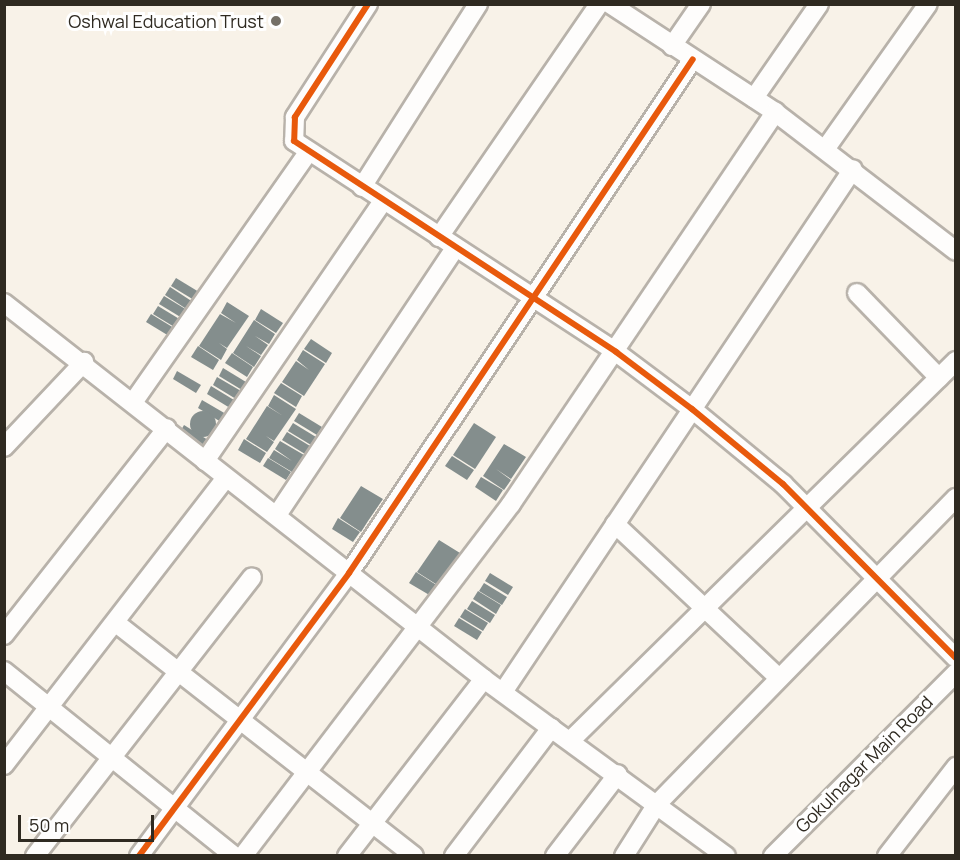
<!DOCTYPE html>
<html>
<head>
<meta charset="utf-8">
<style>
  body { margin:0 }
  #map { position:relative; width:960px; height:860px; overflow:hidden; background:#f8f2e8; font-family:Manrope,sans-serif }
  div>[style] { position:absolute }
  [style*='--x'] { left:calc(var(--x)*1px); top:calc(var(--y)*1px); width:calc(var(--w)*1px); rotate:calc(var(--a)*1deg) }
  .building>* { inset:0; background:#848e8d }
  .round { border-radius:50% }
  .roads { filter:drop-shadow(2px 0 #b8b2aa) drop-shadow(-2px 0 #b8b2aa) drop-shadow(0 2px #b8b2aa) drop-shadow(0 -2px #b8b2aa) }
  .street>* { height:18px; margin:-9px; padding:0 9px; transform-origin:9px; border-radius:9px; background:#fefdfc }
  .cycleway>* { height:6px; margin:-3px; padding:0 3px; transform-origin:3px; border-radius:3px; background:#e8590c }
  .dots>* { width:16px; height:16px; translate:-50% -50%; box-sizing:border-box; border:3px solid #fff; border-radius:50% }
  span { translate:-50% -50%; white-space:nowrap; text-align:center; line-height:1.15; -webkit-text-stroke:6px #fff; paint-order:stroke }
  .poi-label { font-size:18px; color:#2f2a21 }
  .right { translate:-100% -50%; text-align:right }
  .street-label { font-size:18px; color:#2f2a21 }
  .frame { position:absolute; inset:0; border:6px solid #2f2a21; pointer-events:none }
  .scale { position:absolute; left:18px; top:815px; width:136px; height:27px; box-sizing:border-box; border:3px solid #2f2a21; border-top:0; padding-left:8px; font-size:18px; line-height:21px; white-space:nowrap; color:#2f2a21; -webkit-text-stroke:4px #fff; paint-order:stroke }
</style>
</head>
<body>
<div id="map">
  <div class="building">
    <i style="clip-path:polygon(176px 278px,199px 292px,194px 300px,171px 286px)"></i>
    <i style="clip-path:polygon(170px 287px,193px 302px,188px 310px,165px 295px)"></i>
    <i style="clip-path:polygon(164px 296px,187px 310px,182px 318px,159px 304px)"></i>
    <i style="clip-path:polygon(227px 302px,249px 316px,227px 348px,219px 343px,227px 349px,221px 360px,199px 346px,220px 314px,236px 323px,221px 313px)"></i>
    <i style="clip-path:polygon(158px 306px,181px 320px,176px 328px,153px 314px)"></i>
    <i style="clip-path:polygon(261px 309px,283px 323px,276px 333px,255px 320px)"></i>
    <i style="clip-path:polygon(151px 314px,174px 328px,169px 336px,146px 322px)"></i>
    <i style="clip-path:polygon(254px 320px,275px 334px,269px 344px,255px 336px,268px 345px,261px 355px,246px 346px,261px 356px,254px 367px,233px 353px)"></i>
    <i style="clip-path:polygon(311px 339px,332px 353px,326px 363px,304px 349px)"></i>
    <i style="clip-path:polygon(198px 346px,219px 360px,213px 370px,191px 357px)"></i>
    <i style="clip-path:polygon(303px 350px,325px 364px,304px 396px,282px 382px,296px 361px,309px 370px,297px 360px)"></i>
    <i style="clip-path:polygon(232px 353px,253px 367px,247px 377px,225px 363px)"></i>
    <i style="clip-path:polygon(223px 368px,246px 382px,242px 390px,219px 376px)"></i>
    <i style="clip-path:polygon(177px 371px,201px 385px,196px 393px,173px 379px)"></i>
    <i style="clip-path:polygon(217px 377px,241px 391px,236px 399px,213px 385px)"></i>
    <i style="clip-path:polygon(281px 383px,302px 396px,296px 407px,274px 393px)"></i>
    <i style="clip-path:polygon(211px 386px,234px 400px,230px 408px,207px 394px)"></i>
    <i style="clip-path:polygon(274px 395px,296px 409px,274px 441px,266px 436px,274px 442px,267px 452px,246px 439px,267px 406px,283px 416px,268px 406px)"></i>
    <i style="clip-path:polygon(202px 400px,226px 414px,221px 422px,198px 408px)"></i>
    <i class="round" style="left:190px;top:411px;width:26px;height:26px"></i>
    <i style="clip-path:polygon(299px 413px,322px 427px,317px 435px,294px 421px)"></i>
    <i style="clip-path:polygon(293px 423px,316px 437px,311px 445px,288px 431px)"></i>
    <i style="clip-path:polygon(474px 423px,496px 437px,475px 469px,453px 455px)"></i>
    <i style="clip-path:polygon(184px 425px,208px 440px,202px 448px,179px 434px)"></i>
    <i style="clip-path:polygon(287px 432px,310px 446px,305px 454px,282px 440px)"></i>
    <i style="clip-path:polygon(244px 439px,266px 453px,260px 463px,238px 450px)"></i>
    <i style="clip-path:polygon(280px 441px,304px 455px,292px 472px,269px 458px,274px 450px,292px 461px,275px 449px)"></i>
    <i style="clip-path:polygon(504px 444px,526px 457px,511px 479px,496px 469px,511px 480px,504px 490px,483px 476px)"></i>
    <i style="clip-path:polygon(452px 456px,474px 470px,467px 480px,445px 466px)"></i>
    <i style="clip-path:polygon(268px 458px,291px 472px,286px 480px,263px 466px)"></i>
    <i style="clip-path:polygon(481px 477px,503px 490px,496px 501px,475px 487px)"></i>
    <i style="clip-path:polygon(361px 486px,383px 499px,368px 521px,360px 515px,368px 521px,361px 532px,340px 518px)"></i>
    <i style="clip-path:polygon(338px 518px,360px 532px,353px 542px,332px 529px)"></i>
    <i style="clip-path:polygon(439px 540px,460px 553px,446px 575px,438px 569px,446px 575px,439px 586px,417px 572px)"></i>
    <i style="clip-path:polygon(416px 572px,438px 586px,431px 596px,409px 583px)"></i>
    <i style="clip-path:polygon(490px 573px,513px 587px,508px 595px,485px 581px)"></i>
    <i style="clip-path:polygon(484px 583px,507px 597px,502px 605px,479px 591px)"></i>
    <i style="clip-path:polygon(478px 591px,501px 605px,496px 614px,473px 599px)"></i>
    <i style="clip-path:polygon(472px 601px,495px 615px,490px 623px,467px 609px)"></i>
    <i style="clip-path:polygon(465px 609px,488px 623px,483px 631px,460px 617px)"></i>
    <i style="clip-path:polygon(459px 618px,482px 632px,477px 640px,454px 626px)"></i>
  </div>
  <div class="roads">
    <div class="street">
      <i style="--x:368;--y:4;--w:135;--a:122.9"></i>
      <i style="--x:295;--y:117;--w:24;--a:92"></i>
      <i style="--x:294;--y:141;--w:385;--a:33.2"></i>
      <i style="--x:616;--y:352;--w:95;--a:36.9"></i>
      <i style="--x:692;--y:409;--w:118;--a:39.5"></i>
      <i style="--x:783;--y:484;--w:245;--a:45.2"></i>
      <i style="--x:610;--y:4;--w:197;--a:33.2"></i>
      <i style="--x:775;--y:112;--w:228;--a:37.5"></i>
      <i style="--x:672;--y:46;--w:51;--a:-55.4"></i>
      <i style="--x:754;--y:98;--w:114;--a:-55.3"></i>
      <i style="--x:826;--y:148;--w:176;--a:-54.7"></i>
      <i style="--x:362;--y:187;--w:217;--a:-57.6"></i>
      <i style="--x:439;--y:237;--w:283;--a:-55.5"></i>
      <i style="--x:857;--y:293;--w:118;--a:46"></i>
      <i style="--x:4;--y:303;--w:610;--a:38.07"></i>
      <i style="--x:484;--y:679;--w:300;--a:36.2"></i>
      <i style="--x:134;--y:401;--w:302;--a:-55"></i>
      <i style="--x:4;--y:447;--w:117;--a:-46.7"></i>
      <i style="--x:205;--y:461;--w:315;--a:-55.6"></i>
      <i style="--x:277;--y:515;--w:321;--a:-56.3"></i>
      <i style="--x:615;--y:524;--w:222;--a:43.2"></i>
      <i style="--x:116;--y:623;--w:378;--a:38"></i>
      <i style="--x:4;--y:635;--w:263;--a:-51.8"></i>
      <i style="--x:4;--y:671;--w:295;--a:38.8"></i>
      <i style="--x:503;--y:692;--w:629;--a:-56.21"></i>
      <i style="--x:570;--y:741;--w:542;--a:-44.55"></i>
      <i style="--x:4;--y:765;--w:363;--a:-52.3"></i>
      <i style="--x:35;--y:856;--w:353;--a:-52.1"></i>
      <i style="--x:139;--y:856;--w:352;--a:-53.4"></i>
      <i style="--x:349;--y:573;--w:618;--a:-56.21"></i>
      <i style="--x:243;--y:856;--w:442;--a:-52.7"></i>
      <i style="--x:511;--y:504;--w:473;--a:-56"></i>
      <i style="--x:347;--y:856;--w:224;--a:-52.3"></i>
      <i style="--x:454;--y:856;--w:161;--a:-52.8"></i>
      <i style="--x:555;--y:856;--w:103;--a:-52.5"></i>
      <i style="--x:624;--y:856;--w:62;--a:-57.6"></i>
      <i style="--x:657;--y:804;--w:428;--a:-45.7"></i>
      <i style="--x:773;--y:856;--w:259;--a:-45"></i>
      <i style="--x:887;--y:856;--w:113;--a:-52.2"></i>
    </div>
  </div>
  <div class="cycleway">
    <i style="--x:368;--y:4;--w:135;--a:122.9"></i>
    <i style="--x:295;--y:117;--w:24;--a:92"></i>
    <i style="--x:294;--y:141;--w:385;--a:33.2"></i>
    <i style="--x:616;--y:352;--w:95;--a:36.9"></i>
    <i style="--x:692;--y:409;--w:118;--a:39.5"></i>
    <i style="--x:783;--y:484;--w:245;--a:45.2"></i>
    <i style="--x:139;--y:856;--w:352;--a:-53.4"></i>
    <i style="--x:349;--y:573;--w:618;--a:-56.21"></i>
  </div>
  <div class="dots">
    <i style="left:276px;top:21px;background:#757067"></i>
  </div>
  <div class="poi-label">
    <span class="right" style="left:264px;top:21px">Oshwal Education Trust</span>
  </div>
  <div class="street-label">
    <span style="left:864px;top:764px;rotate:-45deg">Gokulnagar Main Road</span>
  </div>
  <div class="frame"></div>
  <div class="scale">50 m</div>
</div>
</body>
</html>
